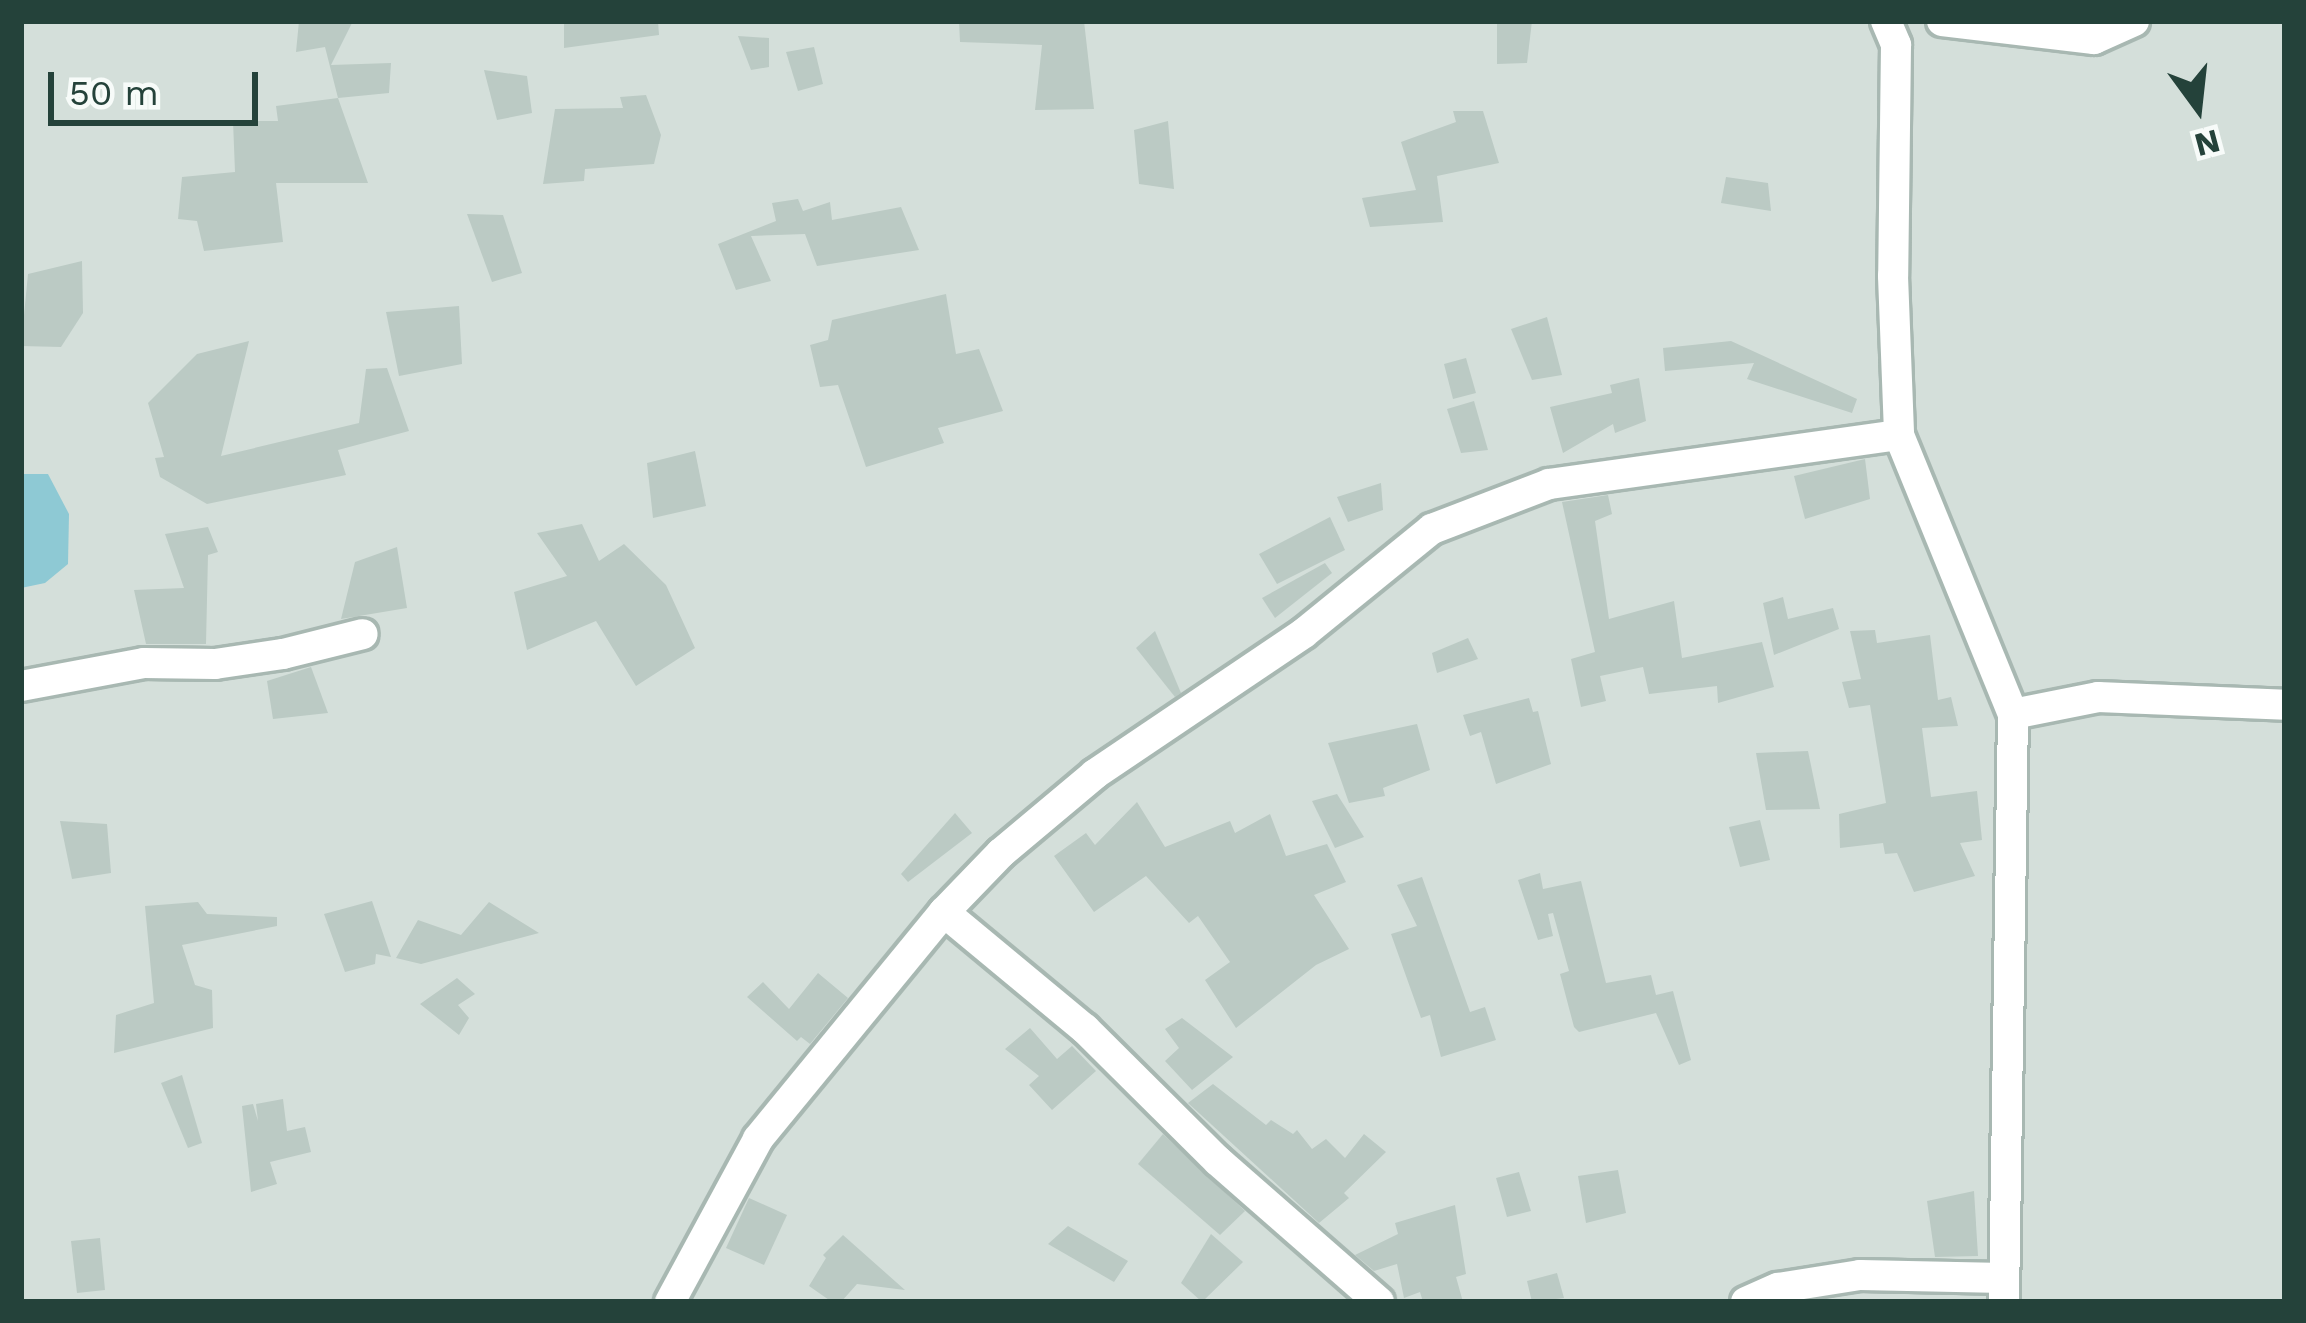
<!DOCTYPE html>
<html>
<head>
<meta charset="utf-8">
<style>
  body { margin:0 }
  #map { position:relative; width:2306px; height:1323px; overflow:hidden; background:#e6efeb; font-family:"Work Sans",sans-serif }
  div>[style] { position:absolute }
  [style*='--x'] { left:calc(var(--x)*1px); top:calc(var(--y)*1px); width:calc(var(--w)*1px); rotate:calc(var(--a)*1deg) }
  .built>* { inset:0; background:#d4dfda }
  .water>* { inset:0; background:#8ec9d4 }
  .building>* { inset:0; background:#bbcac4 }
  .roads { filter:drop-shadow(3px 0 #a8b8b2) drop-shadow(-3px 0 #a8b8b2) drop-shadow(0 3px #a8b8b2) drop-shadow(0 -3px #a8b8b2) }
  .street>* { height:30px; margin:-15px; padding:0 15px; transform-origin:15px; border-radius:15px; background:#fff }
  span { translate:-50% -50%; white-space:nowrap; text-align:center; line-height:1.15; -webkit-text-stroke:10px #f7fbf9; paint-order:stroke }
  .frame { position:absolute; inset:0; border:24px solid #24423a; pointer-events:none }
  .north { position:absolute; left:2138px; top:48px; width:120px; height:120px; -webkit-text-stroke:9px #f7fbf9; paint-order:stroke; rotate:165deg; font-size:33px; font-weight:700; line-height:48px; text-align:center; color:#24423a }
  .north::after { content:''; display:block; margin:auto; width:42px; height:54px; background:#24423a; clip-path:polygon(50% 0,100% 100%,50% 72%,0 100%) }
  .scale { position:absolute; left:48px; top:72px; width:210px; height:54px; box-sizing:border-box; border:6px solid #24423a; border-top:0; padding-left:15px; font-size:36px; line-height:42px; white-space:nowrap; color:#24423a; -webkit-text-stroke:9px #f7fbf9; paint-order:stroke }
</style>
</head>
<body>
<div id="map">
  <div class="built">
    <i style="clip-path:polygon(21px 21px,2285px 21px,2285px 1302px,21px 1302px)"></i>
  </div>
  <div class="water">
    <i style="clip-path:polygon(21px 474px,48px 474px,69px 514px,68px 564px,45px 583px,21px 588px)"></i>
  </div>
  <div class="building">
    <i style="clip-path:polygon(299px 21px,353px 21px,331px 65px,391px 63px,389px 93px,338px 98px,325px 47px,296px 52px)"></i>
    <i style="clip-path:polygon(564px 21px,658px 21px,659px 35px,564px 48px)"></i>
    <i style="clip-path:polygon(959px 21px,1084px 21px,1094px 109px,1035px 110px,1042px 45px,960px 42px)"></i>
    <i style="clip-path:polygon(1497px 21px,1532px 21px,1527px 63px,1497px 64px)"></i>
    <i style="clip-path:polygon(738px 36px,769px 38px,769px 67px,751px 70px)"></i>
    <i style="clip-path:polygon(814px 47px,823px 84px,798px 91px,786px 52px)"></i>
    <i style="clip-path:polygon(484px 70px,527px 76px,532px 113px,497px 120px)"></i>
    <i style="clip-path:polygon(646px 95px,661px 135px,654px 164px,585px 169px,584px 181px,543px 184px,555px 109px,623px 108px,620px 97px)"></i>
    <i style="clip-path:polygon(338px 98px,368px 183px,276px 183px,283px 242px,204px 251px,197px 221px,178px 219px,182px 177px,235px 172px,233px 121px,278px 121px,276px 106px)"></i>
    <i style="clip-path:polygon(1453px 111px,1483px 111px,1499px 163px,1437px 176px,1443px 222px,1370px 227px,1362px 198px,1416px 190px,1401px 142px,1456px 122px)"></i>
    <i style="clip-path:polygon(1168px 121px,1174px 189px,1139px 184px,1134px 130px)"></i>
    <i style="clip-path:polygon(1726px 177px,1768px 183px,1771px 211px,1721px 203px)"></i>
    <i style="clip-path:polygon(798px 199px,803px 211px,830px 202px,832px 220px,901px 207px,919px 250px,817px 266px,805px 234px,751px 236px,771px 281px,736px 290px,718px 244px,776px 221px,772px 203px)"></i>
    <i style="clip-path:polygon(467px 214px,503px 215px,522px 273px,492px 282px)"></i>
    <i style="clip-path:polygon(82px 261px,83px 313px,61px 347px,21px 346px,28px 274px)"></i>
    <i style="clip-path:polygon(946px 294px,956px 354px,979px 349px,1003px 411px,938px 428px,944px 443px,866px 467px,838px 385px,820px 387px,810px 345px,828px 340px,832px 320px)"></i>
    <i style="clip-path:polygon(459px 306px,462px 364px,399px 376px,386px 312px)"></i>
    <i style="clip-path:polygon(1547px 317px,1562px 375px,1532px 380px,1511px 329px)"></i>
    <i style="clip-path:polygon(249px 341px,221px 456px,359px 423px,366px 369px,387px 368px,409px 431px,338px 450px,346px 475px,207px 504px,160px 477px,155px 458px,164px 457px,148px 403px,197px 354px)"></i>
    <i style="clip-path:polygon(1731px 341px,1857px 399px,1852px 413px,1747px 379px,1754px 363px,1665px 371px,1663px 348px)"></i>
    <i style="clip-path:polygon(1466px 358px,1476px 393px,1453px 399px,1444px 364px)"></i>
    <i style="clip-path:polygon(1639px 378px,1646px 421px,1615px 433px,1613px 424px,1563px 453px,1550px 407px,1612px 393px,1610px 385px)"></i>
    <i style="clip-path:polygon(1474px 401px,1488px 450px,1461px 453px,1447px 409px)"></i>
    <i style="clip-path:polygon(695px 451px,706px 506px,653px 518px,647px 463px)"></i>
    <i style="clip-path:polygon(1865px 459px,1870px 499px,1805px 519px,1794px 476px)"></i>
    <i style="clip-path:polygon(1381px 483px,1383px 510px,1348px 522px,1337px 497px)"></i>
    <i style="clip-path:polygon(1608px 495px,1612px 514px,1595px 521px,1609px 619px,1674px 601px,1682px 658px,1762px 642px,1774px 687px,1718px 703px,1717px 686px,1649px 694px,1643px 667px,1600px 676px,1606px 701px,1581px 707px,1571px 659px,1595px 652px,1562px 502px)"></i>
    <i style="clip-path:polygon(1330px 517px,1345px 550px,1277px 584px,1259px 554px)"></i>
    <i style="clip-path:polygon(582px 524px,599px 561px,624px 544px,666px 585px,695px 648px,636px 686px,596px 621px,527px 650px,514px 592px,567px 576px,537px 533px)"></i>
    <i style="clip-path:polygon(208px 527px,218px 552px,208px 555px,206px 644px,146px 644px,134px 590px,184px 588px,165px 534px)"></i>
    <i style="clip-path:polygon(397px 547px,407px 608px,341px 619px,355px 562px)"></i>
    <i style="clip-path:polygon(1325px 563px,1332px 573px,1275px 618px,1262px 598px)"></i>
    <i style="clip-path:polygon(1783px 597px,1788px 619px,1833px 608px,1839px 629px,1774px 655px,1763px 603px)"></i>
    <i style="clip-path:polygon(1875px 630px,1877px 643px,1930px 635px,1938px 700px,1951px 697px,1958px 726px,1922px 728px,1931px 797px,1977px 791px,1982px 840px,1960px 843px,1975px 876px,1914px 892px,1897px 853px,1885px 854px,1883px 843px,1840px 848px,1839px 814px,1886px 803px,1870px 705px,1849px 708px,1842px 682px,1861px 679px,1850px 631px)"></i>
    <i style="clip-path:polygon(1155px 631px,1181px 693px,1175px 697px,1136px 648px)"></i>
    <i style="clip-path:polygon(1468px 638px,1478px 659px,1437px 673px,1432px 653px)"></i>
    <i style="clip-path:polygon(311px 667px,328px 713px,273px 719px,267px 681px)"></i>
    <i style="clip-path:polygon(1529px 698px,1533px 712px,1538px 711px,1551px 764px,1496px 784px,1481px 732px,1470px 736px,1463px 715px)"></i>
    <i style="clip-path:polygon(1417px 724px,1430px 770px,1383px 788px,1385px 796px,1349px 803px,1328px 743px)"></i>
    <i style="clip-path:polygon(1808px 751px,1820px 809px,1766px 810px,1756px 753px)"></i>
    <i style="clip-path:polygon(1337px 794px,1364px 837px,1335px 848px,1312px 801px)"></i>
    <i style="clip-path:polygon(1137px 802px,1165px 847px,1230px 821px,1235px 833px,1270px 814px,1286px 856px,1327px 844px,1346px 882px,1314px 895px,1349px 949px,1316px 965px,1236px 1028px,1205px 980px,1230px 962px,1198px 916px,1189px 923px,1146px 876px,1094px 912px,1054px 856px,1086px 833px,1095px 845px)"></i>
    <i style="clip-path:polygon(955px 813px,972px 833px,908px 882px,901px 874px)"></i>
    <i style="clip-path:polygon(1760px 820px,1770px 860px,1740px 867px,1729px 827px)"></i>
    <i style="clip-path:polygon(60px 821px,107px 824px,111px 873px,72px 879px)"></i>
    <i style="clip-path:polygon(1540px 873px,1543px 889px,1581px 881px,1606px 983px,1651px 975px,1656px 995px,1673px 991px,1691px 1060px,1679px 1065px,1656px 1013px,1579px 1032px,1574px 1027px,1560px 974px,1569px 971px,1553px 913px,1548px 914px,1553px 936px,1538px 940px,1518px 880px)"></i>
    <i style="clip-path:polygon(1422px 877px,1470px 1012px,1485px 1007px,1496px 1040px,1441px 1057px,1430px 1015px,1421px 1018px,1391px 934px,1417px 926px,1397px 885px)"></i>
    <i style="clip-path:polygon(372px 901px,391px 957px,376px 954px,375px 964px,345px 972px,324px 914px)"></i>
    <i style="clip-path:polygon(198px 902px,207px 914px,277px 917px,277px 926px,182px 945px,195px 985px,212px 990px,213px 1028px,114px 1053px,116px 1015px,154px 1003px,145px 906px)"></i>
    <i style="clip-path:polygon(489px 902px,539px 933px,421px 964px,396px 958px,418px 920px,461px 935px)"></i>
    <i style="clip-path:polygon(818px 973px,848px 998px,810px 1044px,801px 1037px,797px 1041px,747px 997px,763px 982px,789px 1009px)"></i>
    <i style="clip-path:polygon(457px 978px,475px 994px,458px 1005px,469px 1018px,459px 1035px,420px 1004px)"></i>
    <i style="clip-path:polygon(1182px 1018px,1233px 1057px,1192px 1090px,1165px 1061px,1179px 1048px,1165px 1029px)"></i>
    <i style="clip-path:polygon(1030px 1028px,1057px 1059px,1072px 1046px,1096px 1071px,1052px 1110px,1029px 1085px,1039px 1076px,1005px 1049px)"></i>
    <i style="clip-path:polygon(182px 1075px,202px 1143px,188px 1148px,161px 1083px)"></i>
    <i style="clip-path:polygon(1213px 1084px,1266px 1125px,1271px 1120px,1293px 1134px,1297px 1130px,1312px 1149px,1326px 1139px,1345px 1158px,1364px 1134px,1386px 1152px,1344px 1193px,1349px 1198px,1319px 1223px,1188px 1103px)"></i>
    <i style="clip-path:polygon(283px 1099px,287px 1131px,305px 1127px,311px 1152px,270px 1162px,277px 1184px,251px 1192px,242px 1106px,253px 1104px,258px 1121px,256px 1104px)"></i>
    <i style="clip-path:polygon(1163px 1134px,1245px 1211px,1220px 1235px,1138px 1164px)"></i>
    <i style="clip-path:polygon(1618px 1170px,1626px 1213px,1586px 1223px,1578px 1176px)"></i>
    <i style="clip-path:polygon(1519px 1172px,1531px 1211px,1507px 1217px,1496px 1178px)"></i>
    <i style="clip-path:polygon(1974px 1191px,1978px 1256px,1935px 1257px,1927px 1201px)"></i>
    <i style="clip-path:polygon(749px 1198px,787px 1215px,764px 1265px,726px 1248px)"></i>
    <i style="clip-path:polygon(1455px 1205px,1466px 1274px,1456px 1277px,1463px 1302px,1423px 1302px,1420px 1292px,1404px 1298px,1397px 1264px,1374px 1271px,1355px 1255px,1398px 1234px,1395px 1223px)"></i>
    <i style="clip-path:polygon(1068px 1226px,1128px 1261px,1114px 1282px,1048px 1244px)"></i>
    <i style="clip-path:polygon(1211px 1234px,1243px 1262px,1202px 1302px,1181px 1283px)"></i>
    <i style="clip-path:polygon(843px 1235px,905px 1290px,857px 1284px,841px 1302px,832px 1302px,809px 1286px,826px 1258px,823px 1255px)"></i>
    <i style="clip-path:polygon(100px 1238px,105px 1290px,77px 1293px,71px 1241px)"></i>
    <i style="clip-path:polygon(1557px 1273px,1564px 1298px,1532px 1302px,1527px 1281px)"></i>
  </div>
  <div class="roads">
    <div class="street">
      <i style="--x:1886;--y:21;--w:26;--a:67"></i>
      <i style="--x:1896;--y:45;--w:231;--a:90.7"></i>
      <i style="--x:1893;--y:276;--w:159;--a:87.8"></i>
      <i style="--x:1899;--y:435;--w:301;--a:67.8"></i>
      <i style="--x:2013;--y:714;--w:588;--a:90.88"></i>
      <i style="--x:1942;--y:21;--w:153;--a:6.8"></i>
      <i style="--x:2094;--y:39;--w:44;--a:-24.2"></i>
      <i style="--x:21;--y:686;--w:125;--a:-10.6"></i>
      <i style="--x:144;--y:663;--w:71;--a:0.8"></i>
      <i style="--x:215;--y:664;--w:69;--a:-8.4"></i>
      <i style="--x:283;--y:654;--w:82;--a:-14"></i>
      <i style="--x:2013;--y:714;--w:87;--a:-11.3"></i>
      <i style="--x:2098;--y:697;--w:187;--a:2.4"></i>
      <i style="--x:944;--y:912;--w:183;--a:39.7"></i>
      <i style="--x:1085;--y:1029;--w:187;--a:44.8"></i>
      <i style="--x:1218;--y:1161;--w:214;--a:41.2"></i>
      <i style="--x:670;--y:1302;--w:185;--a:-61.6"></i>
      <i style="--x:758;--y:1139;--w:293;--a:-50.7"></i>
      <i style="--x:944;--y:912;--w:82;--a:-46"></i>
      <i style="--x:1001;--y:853;--w:123;--a:-40"></i>
      <i style="--x:1095;--y:774;--w:252;--a:-34"></i>
      <i style="--x:1304;--y:633;--w:165;--a:-39.1"></i>
      <i style="--x:1432;--y:529;--w:125;--a:-21"></i>
      <i style="--x:1549;--y:484;--w:353;--a:-8"></i>
      <i style="--x:1746;--y:1302;--w:35;--a:-24"></i>
      <i style="--x:1778;--y:1288;--w:83;--a:-9"></i>
      <i style="--x:1860;--y:1275;--w:144;--a:1.2"></i>
    </div>
  </div>
  <div class="frame"></div>
  <div class="north">N</div>
  <div class="scale">50 m</div>
</div>
</body>
</html>
